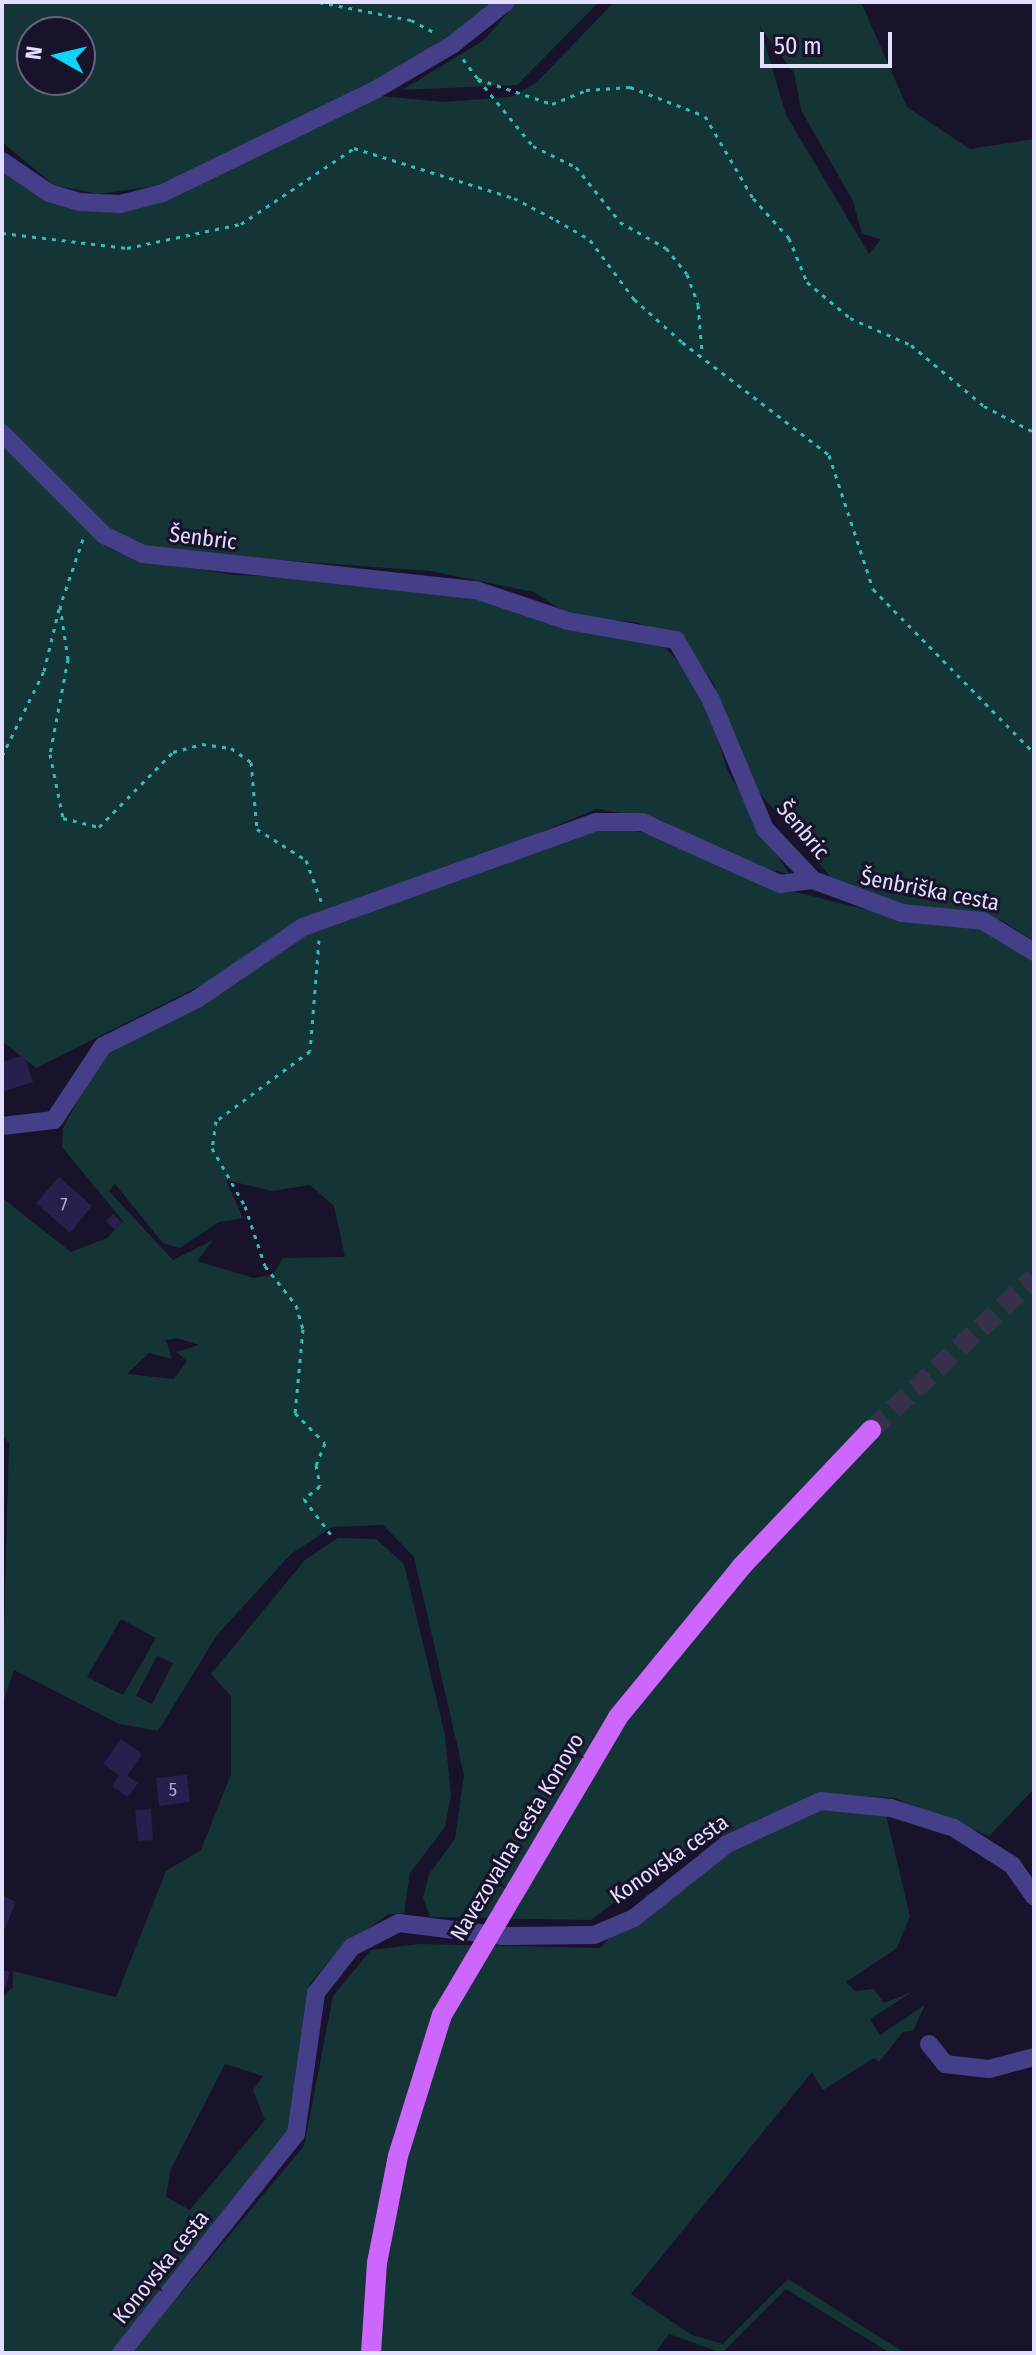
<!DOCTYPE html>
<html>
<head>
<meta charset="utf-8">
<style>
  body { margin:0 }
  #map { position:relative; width:1036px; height:2355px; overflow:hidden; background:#18122b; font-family:"Fira Sans Condensed",sans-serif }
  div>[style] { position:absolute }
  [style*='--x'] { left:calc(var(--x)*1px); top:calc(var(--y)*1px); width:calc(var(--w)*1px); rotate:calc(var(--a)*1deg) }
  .green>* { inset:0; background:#153435 }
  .building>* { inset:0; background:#2a1e4c }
  .major-tunnel>* { height:20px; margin-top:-10px; transform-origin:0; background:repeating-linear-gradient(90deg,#36304b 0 20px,transparent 0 30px) }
  .path>* { height:3px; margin-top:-1.5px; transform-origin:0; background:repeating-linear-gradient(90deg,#33bcbc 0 4px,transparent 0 10px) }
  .minor>* { height:18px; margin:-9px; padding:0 9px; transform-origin:9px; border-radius:9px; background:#453e89 }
  .major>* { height:20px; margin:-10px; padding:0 10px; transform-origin:10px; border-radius:10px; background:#cd66fc }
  span { translate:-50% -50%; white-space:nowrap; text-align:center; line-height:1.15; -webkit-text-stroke:6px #18122b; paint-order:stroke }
  .number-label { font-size:18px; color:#b5add2 }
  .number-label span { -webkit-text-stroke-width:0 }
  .street-label { font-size:22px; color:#e3ddfe }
  .frame { position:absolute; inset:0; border:4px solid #e3ddfe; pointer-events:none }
  .north { position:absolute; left:16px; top:16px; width:80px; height:80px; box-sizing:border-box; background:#18122b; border:2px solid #69637f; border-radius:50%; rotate:278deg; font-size:22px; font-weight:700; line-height:32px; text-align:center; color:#e3ddfe }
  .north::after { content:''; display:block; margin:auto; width:28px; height:36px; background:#0dd4fb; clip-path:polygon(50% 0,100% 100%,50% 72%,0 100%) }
  .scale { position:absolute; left:760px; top:32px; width:132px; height:36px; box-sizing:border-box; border:4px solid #e3ddfe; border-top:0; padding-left:10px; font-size:24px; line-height:28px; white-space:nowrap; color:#e3ddfe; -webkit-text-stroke:6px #18122b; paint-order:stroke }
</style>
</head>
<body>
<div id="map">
  <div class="green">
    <i style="clip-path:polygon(evenodd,2px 2px,503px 2px,476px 33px,165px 185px,98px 194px,54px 185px,2px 142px,2px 2px,32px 32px,80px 32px,80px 80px,32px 80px,32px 32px)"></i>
    <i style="clip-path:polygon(517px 2px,599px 2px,517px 85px,402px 90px,484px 40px)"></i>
    <i style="clip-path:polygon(evenodd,614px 2px,861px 2px,907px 107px,970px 149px,1034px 139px,1034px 941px,1001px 920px,891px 904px,834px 881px,741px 771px,714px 684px,680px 636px,635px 622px,572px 617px,534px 592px,430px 571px,155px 551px,107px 530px,2px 429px,2px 155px,50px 194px,163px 198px,381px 96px,444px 102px,511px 97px,536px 83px,614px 2px,760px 27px,794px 73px,801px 110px,853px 201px,862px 234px,881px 239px,869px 254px,786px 115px,760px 27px)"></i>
    <i style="clip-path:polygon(2px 443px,109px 548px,135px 559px,235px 575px,428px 583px,656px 638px,701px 686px,728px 772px,789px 874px,742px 863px,661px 820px,597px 809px,358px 907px,36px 1068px,2px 1041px)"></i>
    <i style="clip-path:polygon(evenodd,612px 824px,684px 845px,751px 881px,889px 915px,982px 927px,1034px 958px,1034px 1789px,989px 1836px,894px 1798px,820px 1793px,674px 1857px,591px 1920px,430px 1917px,423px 1898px,429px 1874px,455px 1839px,464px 1775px,414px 1557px,383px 1525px,332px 1527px,291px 1554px,217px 1635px,158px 1731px,119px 1724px,14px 1670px,2px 1705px,9px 1443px,2px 1435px,2px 1198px,71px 1252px,107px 1238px,123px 1221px,62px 1147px,63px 1128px,100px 1059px,314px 930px,612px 824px,226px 1180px,272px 1191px,310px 1185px,334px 1206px,345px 1257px,283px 1258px,273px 1275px,253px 1278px,197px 1261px,213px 1240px,173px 1260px,109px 1191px,115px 1184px,163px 1243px,180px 1248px,219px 1222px,243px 1218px,226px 1180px,612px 824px,177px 1338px,199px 1345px,176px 1352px,187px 1361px,174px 1379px,127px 1374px,149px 1353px,172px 1359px,166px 1340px,177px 1338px,612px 824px,121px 1619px,156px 1638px,123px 1695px,87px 1677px,121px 1619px,612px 824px,157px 1656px,173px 1663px,152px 1704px,136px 1696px,157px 1656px)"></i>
    <i style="clip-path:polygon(evenodd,338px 1538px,376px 1539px,404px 1564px,445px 1735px,451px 1795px,445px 1827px,410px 1873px,404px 1913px,389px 1914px,342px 1946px,309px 1985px,295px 2091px,302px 2141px,111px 2353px,2px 2353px,2px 1998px,13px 1987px,13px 1971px,116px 1997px,166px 1871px,201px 1850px,231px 1774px,231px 1696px,211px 1674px,305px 1560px,338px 1538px,225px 2064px,263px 2076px,253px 2090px,265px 2120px,190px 2210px,166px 2197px,171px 2169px,225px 2064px)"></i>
    <i style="clip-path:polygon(815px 1806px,886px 1815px,910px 1916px,897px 1948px,846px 1982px,855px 1991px,874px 1989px,884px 2003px,912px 1992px,870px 2019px,880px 2035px,925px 2005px,913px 2031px,903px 2032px,879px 2062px,874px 2058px,823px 2090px,812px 2072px,631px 2294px,692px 2335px,723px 2344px,788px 2279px,905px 2353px,890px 2353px,786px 2289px,722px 2353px,669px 2334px,655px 2353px,131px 2353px,304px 2146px,333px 1996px,371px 1950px,419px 1944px,600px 1948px,647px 1895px)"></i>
  </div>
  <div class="building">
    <i style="clip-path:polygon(24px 1055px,33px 1082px,2px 1092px,2px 1062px)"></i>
    <i style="clip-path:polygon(59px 1177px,92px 1206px,70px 1233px,36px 1203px)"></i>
    <i style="clip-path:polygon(113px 1214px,122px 1222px,115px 1230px,106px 1221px)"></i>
    <i style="clip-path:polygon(121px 1739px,142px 1754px,127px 1776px,138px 1783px,128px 1797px,112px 1786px,119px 1775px,103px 1764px)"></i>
    <i style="clip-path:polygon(187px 1775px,190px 1802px,159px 1806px,156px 1778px)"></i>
    <i style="clip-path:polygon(151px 1809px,153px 1840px,138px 1841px,135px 1810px)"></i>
    <i style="clip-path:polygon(2px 1895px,16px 1902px,3px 1933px,2px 1933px)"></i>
    <i style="clip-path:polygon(2px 1970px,10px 1972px,6px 1987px,2px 1986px)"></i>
  </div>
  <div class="major-tunnel">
    <i style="--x:871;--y:1430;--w:223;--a:-43"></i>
  </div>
  <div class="path">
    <i style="--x:319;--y:2;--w:94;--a:11.1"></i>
    <i style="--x:411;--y:20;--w:30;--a:28"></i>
    <i style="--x:463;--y:59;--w:25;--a:53"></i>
    <i style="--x:478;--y:79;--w:78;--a:18.7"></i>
    <i style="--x:552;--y:104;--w:37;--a:-22"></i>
    <i style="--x:586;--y:90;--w:44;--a:-3.9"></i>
    <i style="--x:630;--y:87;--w:80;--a:21.1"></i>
    <i style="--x:705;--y:116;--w:95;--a:59.7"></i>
    <i style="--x:753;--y:198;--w:54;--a:48"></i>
    <i style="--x:789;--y:238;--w:48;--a:67.8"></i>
    <i style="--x:807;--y:282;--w:56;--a:39.9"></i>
    <i style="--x:850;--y:318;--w:67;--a:23.9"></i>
    <i style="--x:911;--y:345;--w:95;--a:39.9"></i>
    <i style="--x:984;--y:406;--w:56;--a:27.5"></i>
    <i style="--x:478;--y:79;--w:87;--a:50.6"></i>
    <i style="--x:533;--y:146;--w:48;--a:26"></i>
    <i style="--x:576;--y:167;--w:70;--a:51.3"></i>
    <i style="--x:620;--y:222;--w:53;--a:29.5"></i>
    <i style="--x:666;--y:248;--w:33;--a:51"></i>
    <i style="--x:687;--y:274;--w:33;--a:70"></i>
    <i style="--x:698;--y:305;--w:47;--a:85.1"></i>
    <i style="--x:2;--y:233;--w:126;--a:6.8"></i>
    <i style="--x:127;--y:248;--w:116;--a:-11.9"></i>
    <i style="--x:241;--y:224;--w:136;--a:-33.9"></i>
    <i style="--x:354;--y:148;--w:168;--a:17.4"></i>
    <i style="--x:514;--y:198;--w:47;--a:27.6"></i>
    <i style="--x:556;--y:220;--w:39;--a:30"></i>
    <i style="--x:590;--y:240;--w:74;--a:53.3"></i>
    <i style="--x:634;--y:299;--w:64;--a:41.9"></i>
    <i style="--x:682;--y:342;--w:185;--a:37.5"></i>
    <i style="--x:829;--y:455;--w:141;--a:71.8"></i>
    <i style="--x:873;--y:589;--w:230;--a:45.5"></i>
    <i style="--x:83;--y:539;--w:71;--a:108.9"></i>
    <i style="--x:60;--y:606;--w:54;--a:81.4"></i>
    <i style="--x:68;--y:659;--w:97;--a:100.7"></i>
    <i style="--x:50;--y:754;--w:65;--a:78.5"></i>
    <i style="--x:63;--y:818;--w:37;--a:14"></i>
    <i style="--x:99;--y:827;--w:105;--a:-45.4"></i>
    <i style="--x:173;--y:752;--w:30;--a:-15"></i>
    <i style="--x:202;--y:744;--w:29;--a:8"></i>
    <i style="--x:231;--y:748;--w:24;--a:35"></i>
    <i style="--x:251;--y:762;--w:67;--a:84.9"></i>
    <i style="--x:257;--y:829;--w:58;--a:32.3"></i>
    <i style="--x:306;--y:860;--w:44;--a:69.9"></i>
    <i style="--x:2;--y:756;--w:95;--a:-63.7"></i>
    <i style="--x:44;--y:671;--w:64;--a:-76.4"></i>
    <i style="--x:319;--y:940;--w:111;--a:94.6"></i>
    <i style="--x:310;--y:1051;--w:117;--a:143.3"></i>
    <i style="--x:216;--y:1121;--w:27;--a:98"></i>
    <i style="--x:212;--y:1148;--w:67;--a:60.4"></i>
    <i style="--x:245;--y:1206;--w:63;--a:71.6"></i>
    <i style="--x:265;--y:1266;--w:50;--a:51.5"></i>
    <i style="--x:296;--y:1305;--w:25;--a:74"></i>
    <i style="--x:303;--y:1329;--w:84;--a:95.4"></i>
    <i style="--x:295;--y:1413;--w:42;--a:45"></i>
    <i style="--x:325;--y:1443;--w:24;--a:112"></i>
    <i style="--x:316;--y:1465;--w:21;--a:79"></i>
    <i style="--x:320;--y:1486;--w:21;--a:141"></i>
    <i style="--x:304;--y:1499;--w:46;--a:52.9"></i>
  </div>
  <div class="minor">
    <i style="--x:2;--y:161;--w:57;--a:34.2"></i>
    <i style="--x:49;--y:193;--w:32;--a:16"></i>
    <i style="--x:80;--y:202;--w:40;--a:2.9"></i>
    <i style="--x:120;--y:204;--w:44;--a:-14.3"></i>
    <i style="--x:163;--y:193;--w:236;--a:-25.9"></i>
    <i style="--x:375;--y:90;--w:89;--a:-30.3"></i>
    <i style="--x:452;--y:45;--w:69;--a:-38.5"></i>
    <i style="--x:2;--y:433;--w:144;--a:45"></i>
    <i style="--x:104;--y:535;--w:43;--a:26"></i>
    <i style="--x:143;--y:554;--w:335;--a:6.2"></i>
    <i style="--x:476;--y:590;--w:97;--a:18.6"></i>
    <i style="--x:568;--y:621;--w:110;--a:10"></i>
    <i style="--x:676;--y:640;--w:69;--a:59.7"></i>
    <i style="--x:711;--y:700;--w:140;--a:67.3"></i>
    <i style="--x:765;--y:829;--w:70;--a:46.7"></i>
    <i style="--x:813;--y:880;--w:95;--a:20.3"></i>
    <i style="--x:902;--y:913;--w:81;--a:5.6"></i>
    <i style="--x:983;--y:921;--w:60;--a:31.3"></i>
    <i style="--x:2;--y:1126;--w:52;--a:-6.6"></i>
    <i style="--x:54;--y:1120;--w:89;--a:-56.5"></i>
    <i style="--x:103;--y:1046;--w:105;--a:-26.6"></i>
    <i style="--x:197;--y:999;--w:128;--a:-34.2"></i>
    <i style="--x:303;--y:927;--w:312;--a:-19.7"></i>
    <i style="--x:597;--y:822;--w:45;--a:0"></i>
    <i style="--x:642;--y:822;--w:151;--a:24.2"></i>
    <i style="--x:780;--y:884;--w:33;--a:-7"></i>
    <i style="--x:929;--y:2044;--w:26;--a:51"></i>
    <i style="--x:945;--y:2064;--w:44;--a:6.5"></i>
    <i style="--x:989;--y:2069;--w:47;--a:-14.9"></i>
    <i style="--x:121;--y:2353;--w:280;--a:-51.4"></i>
    <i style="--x:296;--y:2134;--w:142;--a:-81.9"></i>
    <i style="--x:316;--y:1993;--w:58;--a:-52"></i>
    <i style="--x:352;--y:1947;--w:53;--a:-27.1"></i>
    <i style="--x:399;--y:1923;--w:105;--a:7.1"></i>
    <i style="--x:503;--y:1936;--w:91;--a:-0.6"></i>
    <i style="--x:594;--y:1935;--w:43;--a:-23"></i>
    <i style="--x:634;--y:1918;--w:119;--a:-38.5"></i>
    <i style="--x:727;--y:1844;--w:103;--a:-24.6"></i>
    <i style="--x:821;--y:1801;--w:70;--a:5.7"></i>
    <i style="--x:891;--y:1808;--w:66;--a:17.6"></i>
    <i style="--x:954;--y:1828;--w:69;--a:32.5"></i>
    <i style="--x:1012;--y:1865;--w:39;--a:55"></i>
  </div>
  <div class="major">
    <i style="--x:371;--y:2353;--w:90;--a:-86.2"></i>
    <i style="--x:377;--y:2263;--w:109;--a:-78.9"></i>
    <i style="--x:398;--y:2156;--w:148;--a:-72.7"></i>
    <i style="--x:442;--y:2015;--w:346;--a:-59.4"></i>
    <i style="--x:618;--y:1717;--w:194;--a:-50.6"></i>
    <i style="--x:741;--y:1567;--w:189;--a:-46.5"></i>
  </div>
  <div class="number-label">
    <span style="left:64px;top:1205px">7</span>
    <span style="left:173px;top:1790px">5</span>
  </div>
  <div class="street-label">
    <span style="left:203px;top:538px;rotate:7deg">Šenbric</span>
    <span style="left:803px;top:830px;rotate:50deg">Šenbric</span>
    <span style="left:930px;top:890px;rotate:11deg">Šenbriška cesta</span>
    <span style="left:517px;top:1837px;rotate:-59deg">Navezovalna cesta Konovo</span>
    <span style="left:669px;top:1859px;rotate:-35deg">Konovska cesta</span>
    <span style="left:161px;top:2267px;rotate:-51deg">Konovska cesta</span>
  </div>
  <div class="frame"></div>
  <div class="north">N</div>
  <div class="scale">50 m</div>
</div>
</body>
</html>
